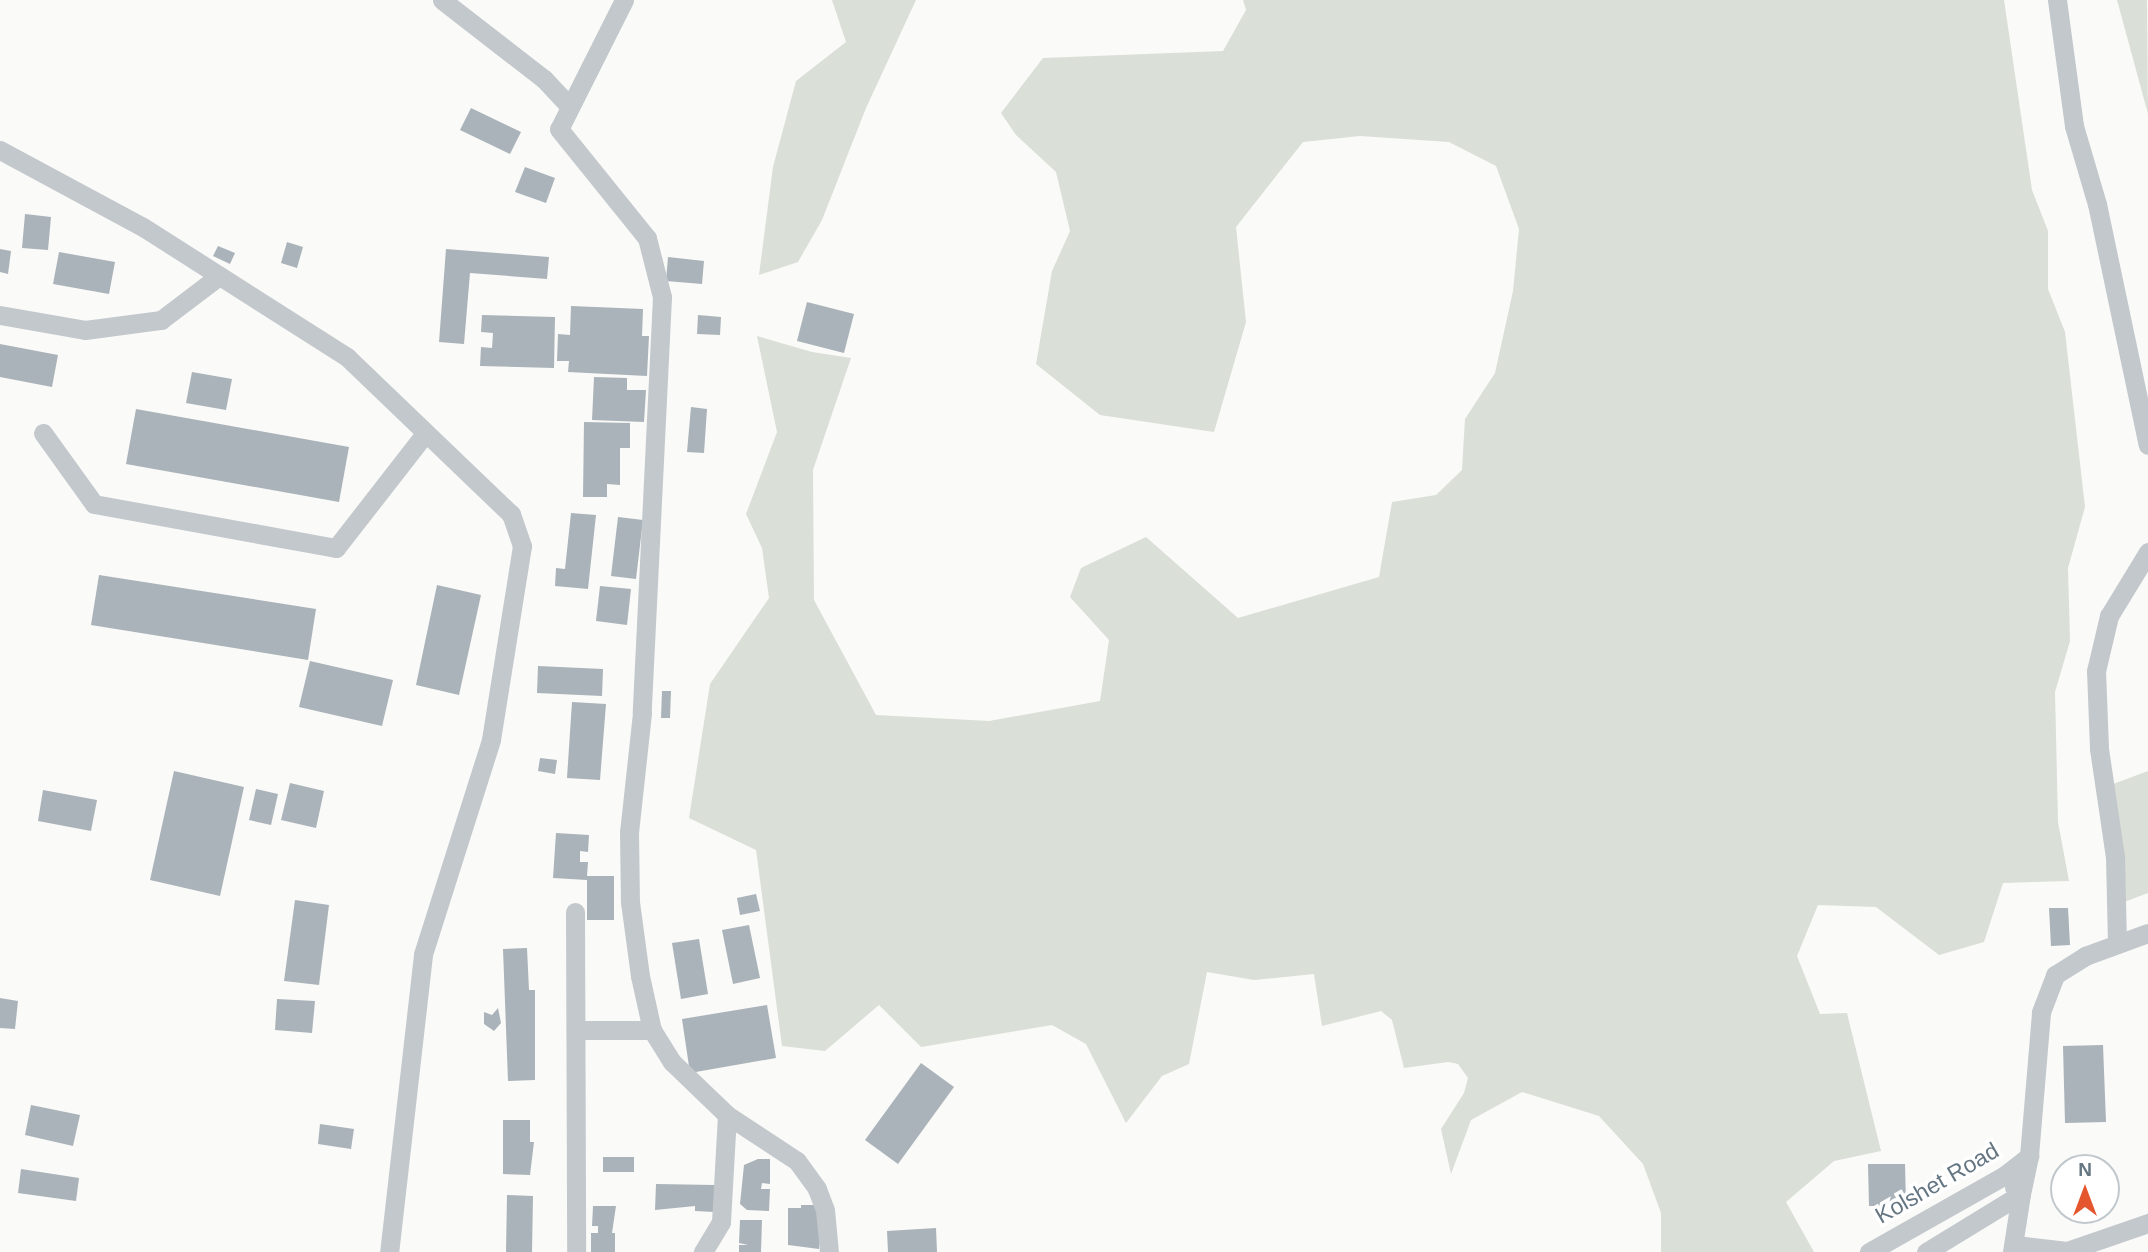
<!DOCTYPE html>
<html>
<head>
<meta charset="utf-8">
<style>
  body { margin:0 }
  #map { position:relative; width:2148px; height:1252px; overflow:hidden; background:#fafaf8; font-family:Arial,sans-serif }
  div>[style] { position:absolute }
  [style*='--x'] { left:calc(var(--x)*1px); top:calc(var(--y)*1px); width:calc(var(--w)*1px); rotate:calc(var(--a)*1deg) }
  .green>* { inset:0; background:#dadfd7 }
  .building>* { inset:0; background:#aab3b9 }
  .minor>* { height:19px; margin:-9.5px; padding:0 9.5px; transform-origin:9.5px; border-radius:9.5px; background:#c3c8cc }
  span { translate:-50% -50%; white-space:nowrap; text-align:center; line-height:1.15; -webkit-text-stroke:7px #fff; paint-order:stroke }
  .street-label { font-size:23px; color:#657683 }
  .north { position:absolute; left:2050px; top:1154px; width:70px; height:70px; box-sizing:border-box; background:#fff; border:2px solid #c1c8cd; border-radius:50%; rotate:0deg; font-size:19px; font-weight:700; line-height:28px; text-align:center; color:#657683 }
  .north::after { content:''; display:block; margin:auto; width:24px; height:32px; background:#e4572e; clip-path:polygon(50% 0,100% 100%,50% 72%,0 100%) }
</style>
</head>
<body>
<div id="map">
  <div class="green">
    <i style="clip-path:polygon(832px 0,916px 0,866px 108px,822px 220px,798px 262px,759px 275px,773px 167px,796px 81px,846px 42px)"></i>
    <i style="clip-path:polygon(1243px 0,2004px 0,2032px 190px,2048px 231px,2048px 289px,2065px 332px,2085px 507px,2068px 568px,2070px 641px,2055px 692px,2058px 822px,2069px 881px,2003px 883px,1984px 942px,1939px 955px,1876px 907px,1818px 905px,1797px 956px,1820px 1014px,1847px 1013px,1881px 1151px,1834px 1161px,1786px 1202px,1814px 1252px,1661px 1252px,1661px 1213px,1643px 1164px,1599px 1116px,1522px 1092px,1471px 1120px,1451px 1174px,1441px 1129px,1464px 1093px,1468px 1078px,1458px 1064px,1448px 1062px,1404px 1068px,1392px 1020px,1381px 1011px,1322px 1026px,1314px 974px,1254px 980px,1207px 972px,1189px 1064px,1162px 1076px,1126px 1123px,1086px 1044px,1052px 1025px,921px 1047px,879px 1005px,825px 1051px,782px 1046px,756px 850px,689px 818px,710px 684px,769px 598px,762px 548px,746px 514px,777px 432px,757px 336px,812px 352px,851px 358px,813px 470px,814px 600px,876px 715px,989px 721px,1100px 701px,1109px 640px,1070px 597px,1081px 568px,1146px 537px,1238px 618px,1379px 577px,1392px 502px,1436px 495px,1462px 470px,1465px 419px,1495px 373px,1513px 291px,1519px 229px,1496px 166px,1449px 142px,1360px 136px,1303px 142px,1236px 227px,1246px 322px,1214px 432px,1100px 415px,1036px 364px,1052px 271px,1070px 231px,1056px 172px,1016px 135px,1001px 113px,1043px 58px,1223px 51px,1246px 10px)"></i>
    <i style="clip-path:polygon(2117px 0,2147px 0,2148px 114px)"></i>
    <i style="clip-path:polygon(2148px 771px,2148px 893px,2119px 904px,2105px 787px)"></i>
  </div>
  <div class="building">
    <i style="clip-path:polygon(471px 108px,521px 132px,510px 154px,460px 130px)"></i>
    <i style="clip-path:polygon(525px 167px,555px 178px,546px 203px,515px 192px)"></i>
    <i style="clip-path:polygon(25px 214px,51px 217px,48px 250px,22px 248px)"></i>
    <i style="clip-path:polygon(287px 242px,303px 247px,297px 268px,281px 263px)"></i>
    <i style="clip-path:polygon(218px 246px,235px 253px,230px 264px,213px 256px)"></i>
    <i style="clip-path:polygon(0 249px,11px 251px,8px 274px,0 272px)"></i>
    <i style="clip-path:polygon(446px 249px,549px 257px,547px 279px,470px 273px,464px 344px,439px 342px)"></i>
    <i style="clip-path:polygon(59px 252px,115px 262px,109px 294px,53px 284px)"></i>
    <i style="clip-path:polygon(668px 257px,704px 261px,702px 284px,666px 281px)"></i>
    <i style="clip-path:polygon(807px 302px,854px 314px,844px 353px,797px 341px)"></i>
    <i style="clip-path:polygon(571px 306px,643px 309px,642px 336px,649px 336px,647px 376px,568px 372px,569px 361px,557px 361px,558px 334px,570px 335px)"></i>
    <i style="clip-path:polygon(482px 315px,555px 317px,554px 368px,480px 366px,481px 347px,492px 348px,493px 333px,481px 332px)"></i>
    <i style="clip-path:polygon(698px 315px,721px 317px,720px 335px,697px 334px)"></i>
    <i style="clip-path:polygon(0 344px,58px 355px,52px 387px,0 377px)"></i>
    <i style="clip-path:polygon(192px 372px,232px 379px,226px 410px,186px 403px)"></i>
    <i style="clip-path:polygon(594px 377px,627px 378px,627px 390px,646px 390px,644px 422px,592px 420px)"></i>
    <i style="clip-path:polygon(691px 407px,707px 409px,704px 453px,687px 452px)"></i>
    <i style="clip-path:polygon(136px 409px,349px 447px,339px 502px,126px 464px)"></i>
    <i style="clip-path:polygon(584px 422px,630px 423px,630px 448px,620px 448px,620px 485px,607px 484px,607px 497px,583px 497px)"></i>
    <i style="clip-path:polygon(571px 513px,596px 515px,588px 589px,555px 586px,556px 568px,565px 569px)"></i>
    <i style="clip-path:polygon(618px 517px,643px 520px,636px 579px,611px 576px)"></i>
    <i style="clip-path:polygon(99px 575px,316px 609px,308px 660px,91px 625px)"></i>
    <i style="clip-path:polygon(437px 585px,481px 595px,459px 695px,416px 685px)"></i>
    <i style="clip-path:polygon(600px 586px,631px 589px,627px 625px,596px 621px)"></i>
    <i style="clip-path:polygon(310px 661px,393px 680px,382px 726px,299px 707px)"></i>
    <i style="clip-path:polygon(538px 666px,603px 669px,602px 696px,537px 693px)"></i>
    <i style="clip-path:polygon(662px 691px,671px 691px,670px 718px,661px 718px)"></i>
    <i style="clip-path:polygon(572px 702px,606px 704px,600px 780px,567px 778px)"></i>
    <i style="clip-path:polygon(540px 758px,557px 760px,555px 774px,538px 771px)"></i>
    <i style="clip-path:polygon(174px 771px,244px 787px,220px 896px,150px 880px)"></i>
    <i style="clip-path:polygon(290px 783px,324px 791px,316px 828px,281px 820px)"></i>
    <i style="clip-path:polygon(256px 789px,278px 794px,271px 825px,249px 820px)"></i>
    <i style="clip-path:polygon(43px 790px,97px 800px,91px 831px,38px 821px)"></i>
    <i style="clip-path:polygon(556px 833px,589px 835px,588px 852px,580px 851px,580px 862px,588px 862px,587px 876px,614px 876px,614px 920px,587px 920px,587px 880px,553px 878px)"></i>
    <i style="clip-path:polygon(756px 894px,760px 911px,740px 915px,737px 898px)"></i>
    <i style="clip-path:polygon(295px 900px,329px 905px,319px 985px,284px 981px)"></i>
    <i style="clip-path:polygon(2049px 908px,2068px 908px,2070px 945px,2051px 946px)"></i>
    <i style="clip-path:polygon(749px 925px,760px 978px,733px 984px,722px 930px)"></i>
    <i style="clip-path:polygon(699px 939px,708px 994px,681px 999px,672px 943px)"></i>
    <i style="clip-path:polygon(527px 948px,529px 990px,535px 990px,535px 1080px,508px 1081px,503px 949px)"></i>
    <i style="clip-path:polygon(0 998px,18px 1001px,15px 1029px,0 1028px)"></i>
    <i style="clip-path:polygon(277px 999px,315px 1001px,312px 1033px,275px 1030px)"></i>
    <i style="clip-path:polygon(767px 1005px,776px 1058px,690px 1073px,682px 1019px)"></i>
    <i style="clip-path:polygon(498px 1008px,501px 1023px,494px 1031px,484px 1024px,484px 1012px,492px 1015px)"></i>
    <i style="clip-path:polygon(2103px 1045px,2106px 1122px,2065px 1123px,2063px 1046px)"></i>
    <i style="clip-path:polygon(921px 1063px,954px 1087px,898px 1164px,865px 1140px)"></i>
    <i style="clip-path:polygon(31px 1105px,80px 1115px,73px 1146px,25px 1135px)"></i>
    <i style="clip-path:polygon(503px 1120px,530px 1120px,530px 1142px,534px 1142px,530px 1175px,503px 1174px)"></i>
    <i style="clip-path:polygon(320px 1124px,354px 1129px,351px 1149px,318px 1144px)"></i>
    <i style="clip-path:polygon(603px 1157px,634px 1157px,634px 1172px,603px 1172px)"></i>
    <i style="clip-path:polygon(758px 1159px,770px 1159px,770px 1184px,762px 1183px,761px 1189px,770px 1189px,769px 1211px,747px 1210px,740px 1204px,744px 1165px)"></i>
    <i style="clip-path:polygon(1868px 1164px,1905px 1164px,1906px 1206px,1869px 1206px)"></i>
    <i style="clip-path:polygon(21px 1169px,79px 1178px,76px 1201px,18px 1193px)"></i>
    <i style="clip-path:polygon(656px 1184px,715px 1185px,714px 1212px,695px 1211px,695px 1206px,655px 1210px)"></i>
    <i style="clip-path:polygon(507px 1195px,533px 1196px,532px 1252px,506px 1252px)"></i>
    <i style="clip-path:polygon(801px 1205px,819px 1205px,819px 1249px,788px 1245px,788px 1208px,801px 1208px)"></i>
    <i style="clip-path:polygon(593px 1206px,616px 1206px,612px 1233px,615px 1233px,615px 1252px,591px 1252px,591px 1233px,598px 1233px,598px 1226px,592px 1226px)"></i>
    <i style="clip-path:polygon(740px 1220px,762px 1220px,761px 1252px,739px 1252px,739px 1245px,748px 1245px,739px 1243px)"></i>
    <i style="clip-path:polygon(936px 1228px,937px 1252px,888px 1252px,887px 1231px)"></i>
  </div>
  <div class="minor">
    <i style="--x:442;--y:0;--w:129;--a:37.8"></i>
    <i style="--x:544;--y:79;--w:35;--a:47"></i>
    <i style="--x:624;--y:0;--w:144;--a:116.7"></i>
    <i style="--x:559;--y:129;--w:140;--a:51.1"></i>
    <i style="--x:647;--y:238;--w:61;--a:75.7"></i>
    <i style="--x:662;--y:297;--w:416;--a:92.8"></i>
    <i style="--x:642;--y:713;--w:120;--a:96.2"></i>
    <i style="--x:629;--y:832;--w:70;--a:89.2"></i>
    <i style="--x:630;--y:902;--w:75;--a:82.3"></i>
    <i style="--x:640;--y:976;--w:55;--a:77.5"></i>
    <i style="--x:652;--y:1030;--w:38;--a:58"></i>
    <i style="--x:672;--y:1062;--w:76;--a:43.9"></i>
    <i style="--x:727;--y:1115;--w:84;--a:33.3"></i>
    <i style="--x:797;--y:1161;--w:34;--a:54"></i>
    <i style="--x:817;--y:1189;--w:22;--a:69"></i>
    <i style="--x:825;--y:1210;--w:42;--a:84.6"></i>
    <i style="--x:2057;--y:0;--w:127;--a:82.3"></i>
    <i style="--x:2074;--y:126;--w:81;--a:73.6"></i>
    <i style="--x:2097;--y:204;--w:246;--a:78.1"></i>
    <i style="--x:0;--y:150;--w:162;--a:28.3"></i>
    <i style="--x:143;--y:227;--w:242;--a:32.5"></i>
    <i style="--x:347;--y:357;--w:227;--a:43.8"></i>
    <i style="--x:511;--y:514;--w:34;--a:71"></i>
    <i style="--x:522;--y:546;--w:196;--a:99.1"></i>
    <i style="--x:491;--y:740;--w:225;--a:107.6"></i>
    <i style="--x:423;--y:955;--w:299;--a:96.5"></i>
    <i style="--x:0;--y:315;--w:86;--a:10"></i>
    <i style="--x:85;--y:330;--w:77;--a:-7.5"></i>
    <i style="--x:161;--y:320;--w:73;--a:-37.2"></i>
    <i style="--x:43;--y:433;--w:87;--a:54.3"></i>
    <i style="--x:94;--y:504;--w:246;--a:10.3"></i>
    <i style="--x:336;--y:548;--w:143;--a:-52.1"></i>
    <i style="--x:575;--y:912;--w:340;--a:89.8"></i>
    <i style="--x:2117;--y:944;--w:87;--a:-91.3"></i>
    <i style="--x:2115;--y:857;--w:110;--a:-98.4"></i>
    <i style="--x:2099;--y:748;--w:77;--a:-92.2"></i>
    <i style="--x:2096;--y:671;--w:57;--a:-76.7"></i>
    <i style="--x:2109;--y:616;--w:75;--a:-58.6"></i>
    <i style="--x:576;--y:1030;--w:76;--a:0"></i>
    <i style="--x:2016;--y:1245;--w:51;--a:6.7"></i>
    <i style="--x:2067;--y:1251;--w:86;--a:-19.1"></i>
    <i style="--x:703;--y:1252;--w:35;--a:-59"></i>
    <i style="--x:721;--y:1222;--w:107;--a:-86.8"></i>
    <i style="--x:1869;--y:1252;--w:156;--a:-29.5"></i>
    <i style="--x:2005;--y:1175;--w:31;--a:-38"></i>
    <i style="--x:1926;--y:1252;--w:111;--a:-31.4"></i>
    <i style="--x:2021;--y:1194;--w:39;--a:-78"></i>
    <i style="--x:2029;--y:1156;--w:144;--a:-85.2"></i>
    <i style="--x:2041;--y:1012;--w:40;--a:-69"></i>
    <i style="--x:2055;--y:975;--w:36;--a:-32"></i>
    <i style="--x:2085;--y:956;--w:67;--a:-20.1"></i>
    <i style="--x:2012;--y:1252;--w:59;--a:-81.2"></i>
    <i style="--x:2021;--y:1194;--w:10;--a:-135"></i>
  </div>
  <div class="street-label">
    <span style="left:1937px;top:1183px;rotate:-30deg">Kolshet Road</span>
  </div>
  <div class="north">N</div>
</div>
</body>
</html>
